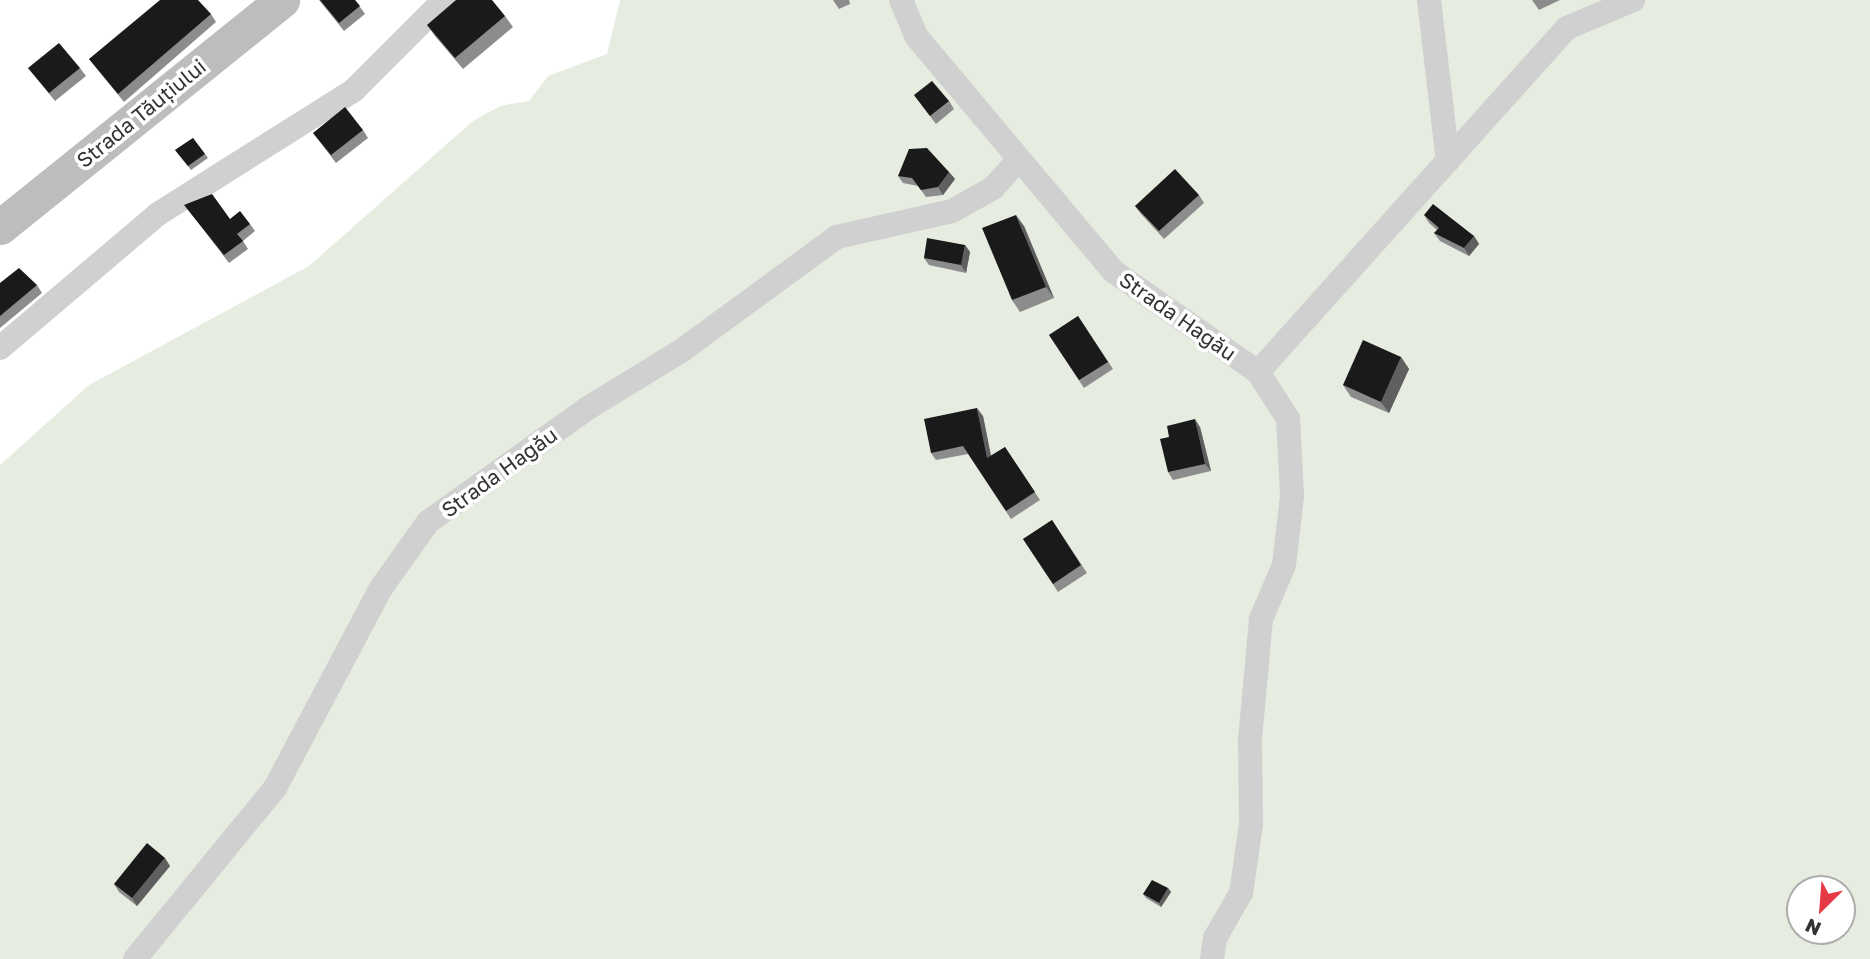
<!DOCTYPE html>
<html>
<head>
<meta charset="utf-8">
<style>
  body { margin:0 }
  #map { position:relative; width:1870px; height:959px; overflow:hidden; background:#fff; font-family:"Golos Text",sans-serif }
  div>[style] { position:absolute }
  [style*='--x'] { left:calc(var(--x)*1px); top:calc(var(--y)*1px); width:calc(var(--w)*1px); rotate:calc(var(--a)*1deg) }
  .green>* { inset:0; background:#e6ecdf }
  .street>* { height:24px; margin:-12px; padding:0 12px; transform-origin:12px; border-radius:12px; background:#d0d0d0 }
  .secondary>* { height:35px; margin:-17.5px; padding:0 17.5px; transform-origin:17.5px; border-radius:17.5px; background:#bdbdbd }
  .wall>* { inset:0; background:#8c8c8c }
  .shaded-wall>* { inset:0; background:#5f5f5f }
  .building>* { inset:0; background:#1a1a1a }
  span { translate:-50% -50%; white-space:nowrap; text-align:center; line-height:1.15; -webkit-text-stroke:7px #fff; paint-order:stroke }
  .street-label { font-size:21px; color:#333 }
  .north { position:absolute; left:1786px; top:875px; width:70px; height:70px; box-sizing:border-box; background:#fff; border:2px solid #adadad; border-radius:50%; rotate:205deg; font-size:19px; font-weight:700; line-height:28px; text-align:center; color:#333 }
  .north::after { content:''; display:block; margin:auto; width:24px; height:32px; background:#e63946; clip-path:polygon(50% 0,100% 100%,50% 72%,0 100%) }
</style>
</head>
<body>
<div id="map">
  <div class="green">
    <i style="clip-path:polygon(evenodd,620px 0,1870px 0,1870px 959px,0 959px,0 465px,89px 385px,309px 266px,473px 121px,500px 106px,529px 101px,548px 76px,607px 54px,620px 0,1800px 889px,1842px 889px,1842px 931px,1800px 931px,1800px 889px)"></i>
  </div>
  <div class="street">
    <i style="--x:901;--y:0;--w:39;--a:67"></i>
    <i style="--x:916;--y:36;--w:307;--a:50"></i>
    <i style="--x:1113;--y:271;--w:177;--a:34.9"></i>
    <i style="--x:1258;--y:372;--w:56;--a:57.4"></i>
    <i style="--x:1288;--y:419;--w:77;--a:87"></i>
    <i style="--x:1292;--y:496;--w:69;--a:96.6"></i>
    <i style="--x:1284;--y:565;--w:59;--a:113.1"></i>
    <i style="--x:1261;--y:619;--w:121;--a:95.2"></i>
    <i style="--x:1250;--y:740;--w:84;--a:89.3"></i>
    <i style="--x:1251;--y:824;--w:70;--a:98.2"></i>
    <i style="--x:1241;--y:893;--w:52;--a:120"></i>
    <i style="--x:1215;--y:938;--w:21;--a:98"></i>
    <i style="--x:1429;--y:0;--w:162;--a:83.3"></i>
    <i style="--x:0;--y:348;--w:207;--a:-40.3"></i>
    <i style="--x:158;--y:214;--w:232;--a:-32.3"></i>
    <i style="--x:354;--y:90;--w:127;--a:-45"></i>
    <i style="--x:1258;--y:372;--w:462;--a:-48.1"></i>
    <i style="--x:1567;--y:28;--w:72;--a:-23"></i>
    <i style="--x:135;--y:959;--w:221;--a:-50.7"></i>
    <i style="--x:275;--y:788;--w:226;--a:-62.1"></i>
    <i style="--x:381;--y:588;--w:81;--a:-54.5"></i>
    <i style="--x:428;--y:522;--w:196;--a:-35.5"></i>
    <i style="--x:588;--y:408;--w:109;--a:-31.5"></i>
    <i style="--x:681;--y:351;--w:193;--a:-36.2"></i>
    <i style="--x:837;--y:237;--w:118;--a:-12.7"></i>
    <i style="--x:952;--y:211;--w:47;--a:-29.3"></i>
    <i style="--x:993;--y:188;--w:38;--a:-48"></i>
  </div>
  <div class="secondary">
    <i style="--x:0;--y:227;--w:362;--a:-38.8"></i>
  </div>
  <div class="wall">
    <i style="clip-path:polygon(319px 0,355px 0,365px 14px,344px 31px)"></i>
    <i style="clip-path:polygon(833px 0,849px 0,850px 4px,839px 9px)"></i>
    <i style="clip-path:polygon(1532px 0,1560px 0,1539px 10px)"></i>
    <i style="clip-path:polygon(211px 14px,216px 22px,124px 102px,89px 59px)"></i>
    <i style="clip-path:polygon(505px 16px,513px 27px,463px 69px,435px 36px,427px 25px)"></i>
    <i style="clip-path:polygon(28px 68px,80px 68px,86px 76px,55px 101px)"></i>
    <i style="clip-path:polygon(914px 95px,949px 101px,954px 109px,936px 124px)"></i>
    <i style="clip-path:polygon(363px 130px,368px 138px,336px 163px,313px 133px)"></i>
    <i style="clip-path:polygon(193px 138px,208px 158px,191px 170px,175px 150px)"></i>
    <i style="clip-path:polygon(949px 172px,955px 179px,943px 195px,926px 197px,918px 186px,903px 183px,898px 176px)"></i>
    <i style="clip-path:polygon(1199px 195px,1204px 203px,1164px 239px,1141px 214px,1135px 206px)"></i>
    <i style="clip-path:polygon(190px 212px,230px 219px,250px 224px,255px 231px,243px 241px,248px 249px,229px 263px)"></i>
    <i style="clip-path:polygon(1424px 215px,1474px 236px,1479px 244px,1469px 256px,1440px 241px,1434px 233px,1437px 230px,1429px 223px)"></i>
    <i style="clip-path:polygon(1024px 226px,1054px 298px,1020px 312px,1012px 300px)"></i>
    <i style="clip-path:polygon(965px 245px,970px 252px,966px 273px,929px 265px,924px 258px)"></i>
    <i style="clip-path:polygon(0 283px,37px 285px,42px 293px,0 328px)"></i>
    <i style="clip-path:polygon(1078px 316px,1113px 369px,1084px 388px,1049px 335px)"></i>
    <i style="clip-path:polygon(1401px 357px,1409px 369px,1389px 413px,1351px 397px,1343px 385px)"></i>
    <i style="clip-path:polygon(983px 416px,991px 456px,1005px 447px,1040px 500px,1011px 519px,968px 454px,936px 460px,931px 453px)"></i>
    <i style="clip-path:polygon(1200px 427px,1211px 471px,1173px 480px,1168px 472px,1169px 437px)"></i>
    <i style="clip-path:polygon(1052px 520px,1087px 573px,1058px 592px,1023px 539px)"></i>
    <i style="clip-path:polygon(170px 866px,137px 906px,119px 892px,114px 884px)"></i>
    <i style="clip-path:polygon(1168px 888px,1171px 892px,1161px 907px,1146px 898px,1143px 894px)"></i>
  </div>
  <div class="shaded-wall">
    <i style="clip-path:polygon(949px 172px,955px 179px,943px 195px,938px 187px)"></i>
    <i style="clip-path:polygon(1016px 215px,1024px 226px,1054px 298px,1046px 287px)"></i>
    <i style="clip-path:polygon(1474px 236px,1479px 244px,1469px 256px,1464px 248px)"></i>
    <i style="clip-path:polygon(965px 245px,970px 252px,966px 273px,961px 265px)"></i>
    <i style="clip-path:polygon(1401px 357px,1409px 369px,1389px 413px,1381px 402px)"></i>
    <i style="clip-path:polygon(977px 408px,983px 416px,993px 466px,987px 458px)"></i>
    <i style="clip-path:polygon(1195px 419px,1200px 427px,1211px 471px,1205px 464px)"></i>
    <i style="clip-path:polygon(165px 858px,170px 866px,137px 906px,132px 898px)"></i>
    <i style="clip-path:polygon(1168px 888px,1171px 892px,1161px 907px,1159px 903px)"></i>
  </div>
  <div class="building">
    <i style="clip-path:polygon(160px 0,198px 0,211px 14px,118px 94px,89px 59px)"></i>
    <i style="clip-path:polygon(320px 0,355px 0,360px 6px,339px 23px)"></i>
    <i style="clip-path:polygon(456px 0,492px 0,505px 16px,455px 58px,427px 25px)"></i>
    <i style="clip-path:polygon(59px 43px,80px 68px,49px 93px,28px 68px)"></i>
    <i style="clip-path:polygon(932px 81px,949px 101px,930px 116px,914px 95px)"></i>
    <i style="clip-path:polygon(345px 107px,363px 130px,331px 155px,313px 133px)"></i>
    <i style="clip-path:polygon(193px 138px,205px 154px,188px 166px,175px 150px)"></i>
    <i style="clip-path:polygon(927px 148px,949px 172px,938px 187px,921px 190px,912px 178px,898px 176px,909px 149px)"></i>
    <i style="clip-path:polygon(1175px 169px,1199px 195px,1159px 231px,1135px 206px)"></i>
    <i style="clip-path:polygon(212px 194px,230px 219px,240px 211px,250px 224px,237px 234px,243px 241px,224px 255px,184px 205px)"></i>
    <i style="clip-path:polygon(1433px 204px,1474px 236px,1464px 248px,1434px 233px,1439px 228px,1424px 215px)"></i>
    <i style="clip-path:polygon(1016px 215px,1046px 287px,1012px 300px,982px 228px)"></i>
    <i style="clip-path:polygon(927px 238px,965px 245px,961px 265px,924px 258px)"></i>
    <i style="clip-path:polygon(19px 268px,37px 285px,0 316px,0 283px)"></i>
    <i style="clip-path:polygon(1078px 316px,1108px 362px,1079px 380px,1049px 335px)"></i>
    <i style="clip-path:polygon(1363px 340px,1401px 357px,1381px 402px,1343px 385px)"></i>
    <i style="clip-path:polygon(977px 408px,987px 458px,1005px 447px,1035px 492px,1006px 511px,963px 446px,931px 453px,924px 419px)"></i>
    <i style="clip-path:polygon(1195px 419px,1205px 464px,1168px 472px,1160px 439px,1169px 437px,1167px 426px)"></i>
    <i style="clip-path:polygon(1052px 520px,1081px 565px,1053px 584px,1023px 539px)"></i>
    <i style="clip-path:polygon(147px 843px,165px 858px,132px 898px,114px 884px)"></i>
    <i style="clip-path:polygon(1152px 880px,1168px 888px,1159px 903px,1143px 894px)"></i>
  </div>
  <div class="street-label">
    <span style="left:141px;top:113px;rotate:-39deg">Strada Tăuțiului</span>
    <span style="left:1178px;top:316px;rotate:35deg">Strada Hagău</span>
    <span style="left:499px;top:472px;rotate:-36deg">Strada Hagău</span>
  </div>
  <div class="north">N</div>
</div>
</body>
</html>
